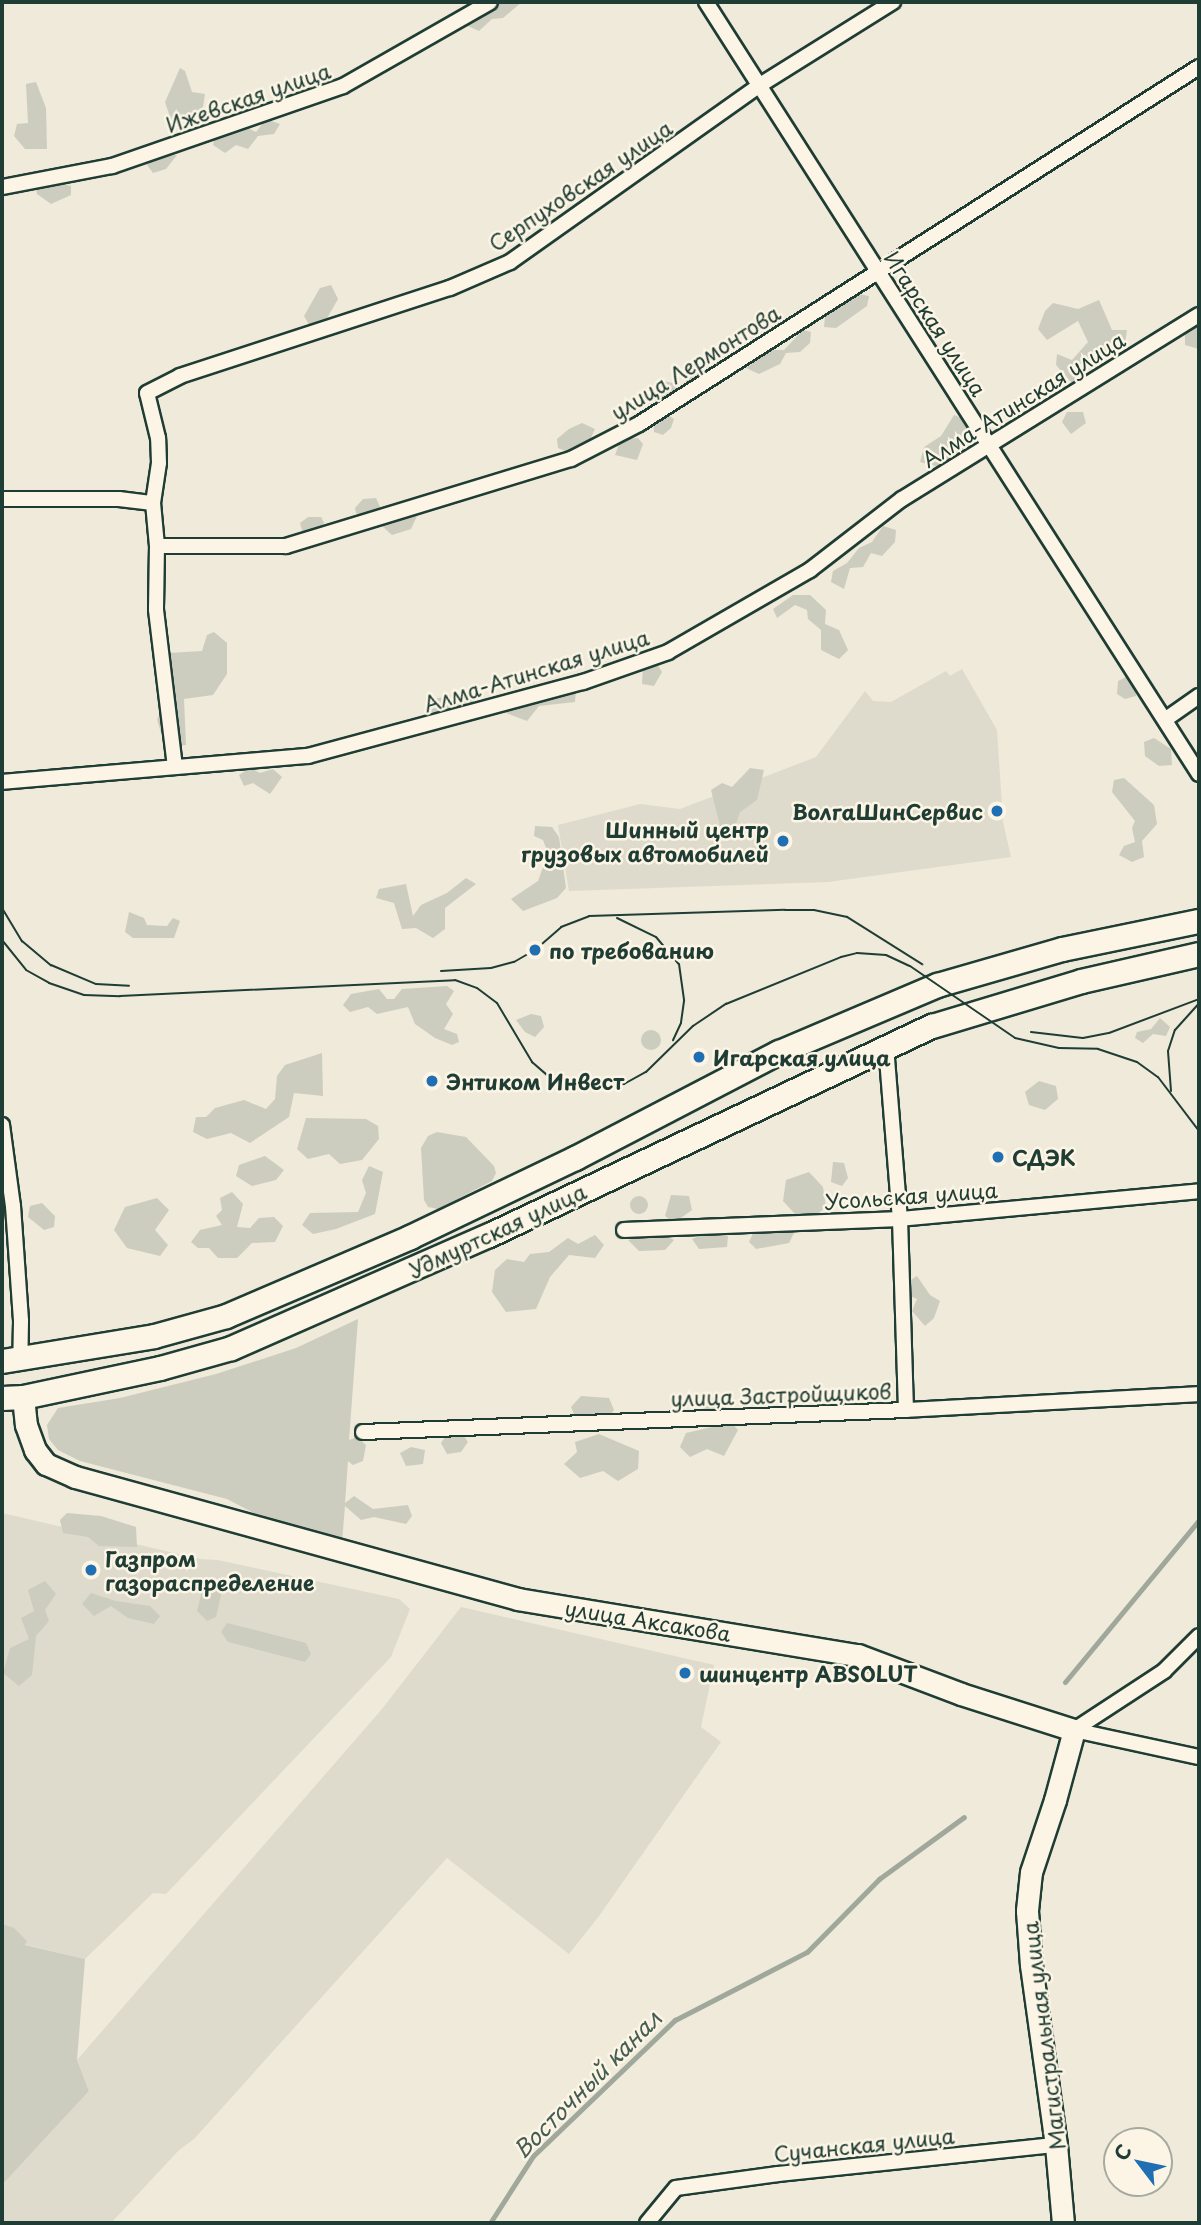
<!DOCTYPE html>
<html>
<head>
<meta charset="utf-8">
<style>
  body { margin:0 }
  #map { position:relative; width:1201px; height:2225px; overflow:hidden; background:#efeada; font-family:"Playpen Sans",sans-serif }
  div>[style] { position:absolute }
  [style*='--x'] { left:calc(var(--x)*1px); top:calc(var(--y)*1px); width:calc(var(--w)*1px); rotate:calc(var(--a)*1deg) }
  .built>* { inset:0; background:#dedbcc }
  .green>* { inset:0; background:#cccdbf }
  .round { border-radius:50% }
  .stream>* { height:5px; margin:-2.5px; padding:0 2.5px; transform-origin:2.5px; border-radius:2.5px; background:#9fa89a }
  .roads { filter:drop-shadow(2px 0 #1f3d34) drop-shadow(-2px 0 #1f3d34) drop-shadow(0 2px #1f3d34) drop-shadow(0 -2px #1f3d34) }
  .street>* { height:14px; margin:-7px; padding:0 7px; transform-origin:7px; border-radius:7px; background:#fcf5e5 }
  .secondary>* { height:21px; margin:-10.5px; padding:0 10.5px; transform-origin:10.5px; border-radius:10.5px; background:#fcf5e5 }
  .primary>* { height:23px; margin:-11.5px; padding:0 11.5px; transform-origin:11.5px; border-radius:11.5px; background:#fcf5e5 }
  .tram>* { height:2px; margin:-1px; padding:0 1px; transform-origin:1px; border-radius:1px; background:#1f3d34 }
  .dots>* { width:19px; height:19px; translate:-50% -50%; box-sizing:border-box; border:4px solid #fcf5e5; border-radius:50% }
  span { translate:-50% -50%; white-space:nowrap; text-align:center; line-height:1.15; -webkit-text-stroke:5px #fcf5e5; paint-order:stroke }
  .street-label { font-size:21px; color:#1f3d34 }
  .poi-label { font-size:21px; color:#1f3d34; font-weight:700 }
  .right { translate:-100% -50%; text-align:right }
  .left { translate:0 -50%; text-align:left }
  .water-label { font-size:23px; color:#455d53; font-style:italic }
  .frame { position:absolute; inset:0; border:4px solid #1f3d34; pointer-events:none }
  .north { position:absolute; left:1103px; top:2127px; width:70px; height:70px; box-sizing:border-box; background:#fcf5e5; border:2px solid #a4ab9e; border-radius:50%; rotate:302deg; font-size:19px; font-weight:700; line-height:28px; text-align:center; color:#1f3d34 }
  .north::after { content:''; display:block; margin:auto; width:24px; height:32px; background:#1f6fb2; clip-path:polygon(50% 0,100% 100%,50% 72%,0 100%) }
</style>
</head>
<body>
<div id="map">
  <div class="built">
    <i style="clip-path:polygon(962px 669px,997px 730px,1003px 822px,1011px 857px,828px 882px,569px 891px,558px 825px,640px 804px,680px 809px,816px 757px,865px 691px,873px 701px,891px 702px,946px 671px,950px 676px)"></i>
    <i style="clip-path:polygon(2px 1513px,200px 1559px,218px 1560px,399px 1599px,410px 1609px,391px 1657px,166px 1894px,153px 1893px,85px 1959px,2px 1939px)"></i>
    <i style="clip-path:polygon(461px 1607px,714px 1665px,701px 1727px,721px 1742px,599px 1916px,569px 1954px,447px 1858px,194px 2139px,179px 2150px,111px 2223px,2px 2223px,2px 2185px,89px 2091px,77px 2060px,382px 1709px)"></i>
  </div>
  <div class="green">
    <i style="clip-path:polygon(495px 2px,522px 2px,503px 18px,492px 19px,479px 31px,468px 26px,468px 19px,479px 11px,489px 12px)"></i>
    <i style="clip-path:polygon(180px 68px,185px 71px,192px 92px,205px 94px,202px 113px,172px 123px,165px 102px)"></i>
    <i style="clip-path:polygon(36px 82px,46px 108px,47px 149px,25px 149px,14px 136px,17px 124px,28px 123px,26px 84px)"></i>
    <i style="clip-path:polygon(266px 119px,280px 124px,274px 134px,258px 136px,248px 149px,236px 145px,225px 153px,213px 145px,215px 136px,243px 126px,256px 132px)"></i>
    <i style="clip-path:polygon(177px 155px,166px 169px,153px 173px,147px 165px,157px 156px)"></i>
    <i style="clip-path:polygon(49px 181px,71px 186px,71px 195px,51px 204px,37px 194px,36px 188px)"></i>
    <i style="clip-path:polygon(331px 285px,338px 299px,326px 320px,311px 328px,304px 316px,320px 288px)"></i>
    <i style="clip-path:polygon(858px 294px,869px 296px,867px 306px,836px 328px,824px 327px,825px 317px)"></i>
    <i style="clip-path:polygon(1099px 300px,1112px 330px,1127px 330px,1125px 344px,1097px 358px,1072px 383px,1056px 365px,1057px 354px,1072px 360px,1088px 342px,1078px 321px,1047px 340px,1038px 329px,1045px 311px,1053px 303px,1078px 309px)"></i>
    <i style="clip-path:polygon(1199px 324px,1199px 349px,1185px 345px,1185px 333px)"></i>
    <i style="clip-path:polygon(803px 330px,811px 332px,810px 343px,800px 352px,786px 353px,780px 364px,759px 374px,746px 368px,770px 350px,784px 350px)"></i>
    <i style="clip-path:polygon(693px 368px,704px 369px,707px 376px,697px 387px,687px 385px,685px 379px)"></i>
    <i style="clip-path:polygon(663px 381px,673px 383px,677px 390px,671px 401px,659px 406px,654px 399px)"></i>
    <i style="clip-path:polygon(664px 412px,674px 419px,671px 428px,663px 435px,654px 432px,653px 418px)"></i>
    <i style="clip-path:polygon(1067px 412px,1083px 412px,1086px 423px,1071px 434px,1062px 422px)"></i>
    <i style="clip-path:polygon(954px 415px,970px 421px,970px 444px,939px 467px,920px 462px,924px 447px,941px 436px)"></i>
    <i style="clip-path:polygon(582px 423px,595px 429px,589px 442px,568px 452px,558px 448px,557px 439px,569px 429px)"></i>
    <i style="clip-path:polygon(638px 438px,643px 444px,637px 460px,615px 455px,621px 439px)"></i>
    <i style="clip-path:polygon(376px 498px,380px 507px,369px 518px,356px 513px,355px 508px,363px 499px)"></i>
    <i style="clip-path:polygon(405px 507px,417px 516px,411px 529px,392px 535px,382px 526px,389px 511px)"></i>
    <i style="clip-path:polygon(308px 517px,321px 517px,324px 523px,317px 534px,303px 534px,300px 523px)"></i>
    <i style="clip-path:polygon(883px 526px,896px 530px,895px 542px,882px 556px,871px 553px,863px 567px,850px 568px,844px 589px,831px 582px,833px 571px,847px 563px,859px 548px,872px 542px)"></i>
    <i style="clip-path:polygon(793px 595px,810px 595px,826px 610px,825px 624px,839px 630px,848px 650px,839px 659px,821px 650px,821px 630px,808px 619px,807px 610px,795px 605px,777px 618px,773px 609px)"></i>
    <i style="clip-path:polygon(214px 632px,227px 643px,227px 674px,213px 695px,184px 699px,186px 745px,170px 746px,161px 733px,157px 719px,164px 709px,173px 676px,164px 660px,168px 653px,202px 651px,207px 635px)"></i>
    <i style="clip-path:polygon(655px 661px,662px 672px,654px 686px,642px 684px,643px 664px)"></i>
    <i style="clip-path:polygon(1126px 677px,1137px 684px,1136px 696px,1125px 699px,1117px 694px,1118px 681px)"></i>
    <i style="clip-path:polygon(576px 689px,575px 702px,539px 706px,527px 721px,506px 713px,505px 699px,515px 692px)"></i>
    <i style="clip-path:polygon(466px 692px,476px 701px,470px 711px,445px 717px,430px 711px,434px 699px)"></i>
    <i style="clip-path:polygon(1154px 738px,1171px 749px,1172px 765px,1159px 766px,1145px 756px,1144px 742px)"></i>
    <i style="clip-path:polygon(250px 768px,260px 773px,273px 769px,282px 777px,270px 794px,253px 783px,244px 786px,239px 775px)"></i>
    <i style="clip-path:polygon(750px 768px,764px 770px,757px 800px,740px 812px,735px 827px,720px 826px,711px 790px,722px 783px,732px 787px)"></i>
    <i style="clip-path:polygon(1124px 778px,1154px 805px,1157px 824px,1142px 841px,1144px 857px,1132px 862px,1119px 855px,1124px 846px,1135px 842px,1132px 828px,1135px 821px,1112px 792px,1114px 780px)"></i>
    <i style="clip-path:polygon(535px 826px,552px 827px,559px 837px,566px 888px,557px 898px,523px 911px,511px 899px,538px 881px,548px 853px,543px 840px,534px 836px)"></i>
    <i style="clip-path:polygon(466px 878px,476px 884px,445px 908px,445px 929px,433px 938px,416px 928px,402px 929px,394px 903px,376px 898px,379px 889px,406px 884px,413px 916px,421px 905px,447px 893px)"></i>
    <i style="clip-path:polygon(129px 912px,144px 918px,147px 925px,167px 926px,173px 918px,180px 921px,174px 938px,133px 938px,125px 932px)"></i>
    <i style="clip-path:polygon(447px 986px,454px 991px,446px 1004px,453px 1014px,444px 1029px,457px 1034px,459px 1042px,452px 1045px,435px 1038px,415px 1024px,408px 1007px,377px 1014px,368px 1007px,350px 1012px,343px 1005px,351px 994px,379px 989px,387px 999px,394px 999px,402px 989px)"></i>
    <i style="clip-path:polygon(531px 1014px,541px 1016px,544px 1027px,535px 1037px,525px 1032px,516px 1020px)"></i>
    <i style="clip-path:polygon(1160px 1018px,1170px 1027px,1166px 1036px,1153px 1034px,1143px 1043px,1135px 1038px,1137px 1032px,1151px 1029px)"></i>
    <i class="round" style="left:641px;top:1030px;width:20px;height:20px"></i>
    <i style="clip-path:polygon(322px 1053px,323px 1096px,294px 1093px,289px 1117px,250px 1143px,231px 1133px,207px 1139px,193px 1132px,196px 1117px,206px 1117px,215px 1108px,244px 1100px,266px 1109px,275px 1099px,277px 1076px,285px 1065px)"></i>
    <i style="clip-path:polygon(1039px 1081px,1056px 1086px,1058px 1099px,1045px 1110px,1029px 1105px,1025px 1092px)"></i>
    <i style="clip-path:polygon(306px 1118px,366px 1119px,378px 1126px,379px 1139px,362px 1160px,340px 1164px,329px 1154px,308px 1159px,297px 1149px)"></i>
    <i style="clip-path:polygon(437px 1132px,466px 1137px,494px 1166px,496px 1173px,492px 1181px,438px 1209px,428px 1207px,424px 1200px,421px 1148px,428px 1136px)"></i>
    <i style="clip-path:polygon(265px 1156px,284px 1170px,276px 1180px,252px 1186px,236px 1176px,239px 1165px)"></i>
    <i style="clip-path:polygon(833px 1162px,844px 1163px,848px 1178px,842px 1186px,831px 1182px)"></i>
    <i style="clip-path:polygon(369px 1166px,383px 1172px,375px 1214px,336px 1229px,313px 1234px,302px 1225px,310px 1213px,358px 1212px,366px 1193px,362px 1180px)"></i>
    <i style="clip-path:polygon(809px 1172px,823px 1187px,826px 1207px,815px 1216px,795px 1214px,783px 1201px,786px 1180px)"></i>
    <i style="clip-path:polygon(232px 1192px,243px 1204px,237px 1227px,250px 1228px,259px 1218px,274px 1217px,283px 1226px,275px 1242px,252px 1243px,237px 1258px,218px 1258px,209px 1248px,198px 1248px,191px 1242px,200px 1230px,222px 1225px,216px 1216px,222px 1210px,220px 1198px)"></i>
    <i style="clip-path:polygon(671px 1195px,689px 1196px,692px 1210px,674px 1223px,665px 1216px)"></i>
    <i class="round" style="left:630px;top:1196px;width:18px;height:18px"></i>
    <i style="clip-path:polygon(157px 1198px,169px 1210px,155px 1230px,168px 1245px,160px 1256px,127px 1248px,114px 1230px,125px 1207px)"></i>
    <i style="clip-path:polygon(42px 1203px,55px 1216px,54px 1227px,44px 1230px,28px 1217px,30px 1206px)"></i>
    <i style="clip-path:polygon(787px 1227px,794px 1233px,789px 1243px,756px 1249px,749px 1242px,754px 1231px)"></i>
    <i style="clip-path:polygon(713px 1230px,728px 1236px,727px 1247px,699px 1249px,692px 1239px)"></i>
    <i style="clip-path:polygon(658px 1232px,674px 1240px,665px 1250px,639px 1251px,628px 1240px)"></i>
    <i style="clip-path:polygon(595px 1235px,604px 1245px,595px 1258px,569px 1255px,550px 1277px,536px 1309px,506px 1312px,492px 1292px,495px 1270px,507px 1259px,524px 1262px,530px 1254px,549px 1252px,568px 1238px,578px 1244px)"></i>
    <i style="clip-path:polygon(917px 1276px,930px 1295px,940px 1301px,934px 1318px,925px 1326px,912px 1311px,917px 1299px,908px 1295px,906px 1283px)"></i>
    <i style="clip-path:polygon(358px 1319px,349px 1440px,357px 1437px,366px 1445px,363px 1461px,353px 1465px,348px 1461px,345px 1503px,354px 1496px,373px 1509px,408px 1505px,412px 1516px,406px 1524px,374px 1517px,361px 1520px,345px 1506px,342px 1542px,273px 1523px,227px 1499px,80px 1461px,58px 1450px,49px 1439px,47px 1425px,58px 1408px,120px 1398px,216px 1374px,296px 1348px)"></i>
    <i style="clip-path:polygon(581px 1396px,609px 1398px,614px 1410px,608px 1418px,576px 1419px,571px 1407px)"></i>
    <i style="clip-path:polygon(710px 1397px,725px 1400px,728px 1419px,738px 1430px,724px 1456px,707px 1449px,690px 1457px,680px 1447px,686px 1433px,712px 1427px,703px 1408px)"></i>
    <i style="clip-path:polygon(461px 1432px,468px 1442px,461px 1452px,447px 1454px,441px 1443px,447px 1434px)"></i>
    <i style="clip-path:polygon(599px 1434px,639px 1451px,638px 1469px,618px 1481px,603px 1471px,580px 1478px,564px 1464px,577px 1452px,575px 1442px)"></i>
    <i style="clip-path:polygon(411px 1447px,425px 1450px,423px 1464px,406px 1466px,400px 1453px)"></i>
    <i style="clip-path:polygon(67px 1513px,101px 1516px,136px 1527px,137px 1547px,99px 1546px,88px 1537px,63px 1533px,60px 1520px)"></i>
    <i style="clip-path:polygon(45px 1581px,56px 1594px,45px 1610px,49px 1621px,36px 1636px,32px 1675px,19px 1686px,3px 1673px,10px 1648px,29px 1639px,21px 1618px,34px 1611px,28px 1590px)"></i>
    <i style="clip-path:polygon(213px 1583px,222px 1591px,216px 1617px,207px 1621px,197px 1611px,203px 1586px)"></i>
    <i style="clip-path:polygon(91px 1593px,116px 1601px,150px 1606px,160px 1616px,154px 1624px,128px 1618px,111px 1606px,94px 1616px,82px 1604px)"></i>
    <i style="clip-path:polygon(227px 1623px,306px 1643px,311px 1654px,305px 1662px,228px 1642px,221px 1632px)"></i>
    <i style="clip-path:polygon(2px 1924px,14px 1928px,27px 1941px,25px 1945px,85px 1959px,77px 2060px,89px 2091px,2px 2185px)"></i>
  </div>
  <div class="stream">
    <i style="--x:1065;--y:1682;--w:210;--a:-50.4"></i>
    <i style="--x:490;--y:2223;--w:80;--a:-57.3"></i>
    <i style="--x:533;--y:2156;--w:197;--a:-43.8"></i>
    <i style="--x:675;--y:2020;--w:148;--a:-27.3"></i>
    <i style="--x:807;--y:1952;--w:103;--a:-45.4"></i>
    <i style="--x:879;--y:1879;--w:105;--a:-36.1"></i>
  </div>
  <div class="roads">
    <div class="street">
      <i style="--x:706;--y:2;--w:916;--a:57.44"></i>
      <i style="--x:2;--y:187;--w:112;--a:-10.8"></i>
      <i style="--x:112;--y:166;--w:244;--a:-19.1"></i>
      <i style="--x:343;--y:86;--w:169;--a:-29.7"></i>
      <i style="--x:2;--y:499;--w:117;--a:0"></i>
      <i style="--x:119;--y:499;--w:34;--a:7"></i>
      <i style="--x:157;--y:546;--w:129;--a:0"></i>
      <i style="--x:286;--y:546;--w:298;--a:-17"></i>
      <i style="--x:571;--y:459;--w:76;--a:-27.2"></i>
      <i style="--x:639;--y:424;--w:664;--a:-32.52"></i>
      <i style="--x:1166;--y:719;--w:40;--a:-34.9"></i>
      <i style="--x:175;--y:767;--w:159;--a:-96.9"></i>
      <i style="--x:156;--y:609;--w:63;--a:-89.1"></i>
      <i style="--x:157;--y:546;--w:43;--a:-95.3"></i>
      <i style="--x:153;--y:503;--w:40;--a:-81.5"></i>
      <i style="--x:159;--y:463;--w:25;--a:-92"></i>
      <i style="--x:158;--y:438;--w:46;--a:-103.7"></i>
      <i style="--x:147;--y:393;--w:37;--a:-27"></i>
      <i style="--x:180;--y:376;--w:284;--a:-18.1"></i>
      <i style="--x:450;--y:288;--w:65;--a:-23.4"></i>
      <i style="--x:510;--y:262;--w:306;--a:-35.3"></i>
      <i style="--x:760;--y:85;--w:157;--a:-32"></i>
      <i style="--x:2;--y:782;--w:307;--a:-4.9"></i>
      <i style="--x:308;--y:756;--w:285;--a:-15.1"></i>
      <i style="--x:583;--y:682;--w:90;--a:-19.4"></i>
      <i style="--x:668;--y:652;--w:164;--a:-30"></i>
      <i style="--x:810;--y:570;--w:116;--a:-37.7"></i>
      <i style="--x:902;--y:499;--w:349;--a:-31.8"></i>
      <i style="--x:886;--y:1046;--w:174;--a:85.4"></i>
      <i style="--x:900;--y:1219;--w:191;--a:88.2"></i>
      <i style="--x:2;--y:1125;--w:82;--a:82.3"></i>
      <i style="--x:13;--y:1206;--w:115;--a:86"></i>
      <i style="--x:21;--y:1321;--w:39;--a:91"></i>
      <i style="--x:624;--y:1230;--w:276;--a:-2.3"></i>
      <i style="--x:900;--y:1219;--w:300;--a:-5.3"></i>
      <i style="--x:363;--y:1432;--w:543;--a:-2.32"></i>
      <i style="--x:906;--y:1410;--w:293;--a:-3.1"></i>
      <i style="--x:1074;--y:1730;--w:108;--a:-33.2"></i>
      <i style="--x:1164;--y:1671;--w:49;--a:-45"></i>
      <i style="--x:1074;--y:1730;--w:128;--a:12.2"></i>
      <i style="--x:647;--y:2223;--w:45;--a:-50.4"></i>
      <i style="--x:676;--y:2188;--w:103;--a:-7.8"></i>
      <i style="--x:778;--y:2174;--w:280;--a:-6"></i>
    </div>
    <div class="secondary">
      <i style="--x:23;--y:1397;--w:28;--a:84"></i>
      <i style="--x:26;--y:1425;--w:27;--a:70"></i>
      <i style="--x:35;--y:1450;--w:18;--a:52"></i>
      <i style="--x:46;--y:1464;--w:32;--a:24"></i>
      <i style="--x:75;--y:1477;--w:459;--a:15.4"></i>
      <i style="--x:518;--y:1599;--w:345;--a:9.4"></i>
      <i style="--x:858;--y:1655;--w:110;--a:20.7"></i>
      <i style="--x:961;--y:1694;--w:119;--a:17.7"></i>
      <i style="--x:1074;--y:1730;--w:73;--a:105.2"></i>
      <i style="--x:1055;--y:1800;--w:76;--a:108.4"></i>
      <i style="--x:1031;--y:1872;--w:39;--a:96"></i>
      <i style="--x:1027;--y:1911;--w:54;--a:85.8"></i>
      <i style="--x:1031;--y:1965;--w:182;--a:82.1"></i>
      <i style="--x:1056;--y:2145;--w:78;--a:84.9"></i>
    </div>
    <div class="primary">
      <i style="--x:2;--y:1361;--w:154;--a:-9.3"></i>
      <i style="--x:154;--y:1336;--w:75;--a:-15.5"></i>
      <i style="--x:226;--y:1316;--w:200;--a:-23.2"></i>
      <i style="--x:410;--y:1237;--w:183;--a:-25.6"></i>
      <i style="--x:575;--y:1158;--w:230;--a:-27.5"></i>
      <i style="--x:779;--y:1052;--w:172;--a:-23"></i>
      <i style="--x:937;--y:985;--w:130;--a:-16.1"></i>
      <i style="--x:1062;--y:949;--w:140;--a:-11.6"></i>
      <i style="--x:2;--y:1398;--w:21;--a:-3"></i>
      <i style="--x:23;--y:1397;--w:140;--a:-12"></i>
      <i style="--x:160;--y:1368;--w:74;--a:-15.7"></i>
      <i style="--x:231;--y:1348;--w:282;--a:-23.7"></i>
      <i style="--x:489;--y:1235;--w:490;--a:-25.3"></i>
      <i style="--x:932;--y:1026;--w:156;--a:-16.8"></i>
      <i style="--x:1081;--y:981;--w:121;--a:-12.9"></i>
    </div>
  </div>
  <div class="tram">
    <i style="--x:2;--y:908;--w:39;--a:59"></i>
    <i style="--x:22;--y:941;--w:38;--a:40"></i>
    <i style="--x:51;--y:965;--w:49;--a:22.9"></i>
    <i style="--x:96;--y:984;--w:33;--a:3"></i>
    <i style="--x:617;--y:918;--w:43;--a:26"></i>
    <i style="--x:656;--y:937;--w:35;--a:50"></i>
    <i style="--x:679;--y:964;--w:37;--a:82"></i>
    <i style="--x:684;--y:1001;--w:22;--a:98"></i>
    <i style="--x:681;--y:1023;--w:19;--a:115"></i>
    <i style="--x:2;--y:940;--w:38;--a:51"></i>
    <i style="--x:26;--y:970;--w:26;--a:29"></i>
    <i style="--x:49;--y:983;--w:37;--a:19"></i>
    <i style="--x:84;--y:995;--w:36;--a:2"></i>
    <i style="--x:120;--y:996;--w:335;--a:-2.7"></i>
    <i style="--x:455;--y:980;--w:23;--a:20"></i>
    <i style="--x:477;--y:988;--w:25;--a:37"></i>
    <i style="--x:497;--y:1003;--w:69;--a:59.3"></i>
    <i style="--x:532;--y:1062;--w:20;--a:41"></i>
    <i style="--x:547;--y:1075;--w:33;--a:21"></i>
    <i style="--x:578;--y:1087;--w:22;--a:5"></i>
    <i style="--x:600;--y:1089;--w:25;--a:-12"></i>
    <i style="--x:624;--y:1084;--w:25;--a:-29"></i>
    <i style="--x:646;--y:1072;--w:66;--a:-44.4"></i>
    <i style="--x:693;--y:1026;--w:40;--a:-34"></i>
    <i style="--x:726;--y:1004;--w:124;--a:-22.2"></i>
    <i style="--x:841;--y:957;--w:16;--a:-14"></i>
    <i style="--x:857;--y:953;--w:29;--a:4"></i>
    <i style="--x:886;--y:955;--w:26;--a:25"></i>
    <i style="--x:910;--y:966;--w:127;--a:34.4"></i>
    <i style="--x:1015;--y:1038;--w:45;--a:12.8"></i>
    <i style="--x:1059;--y:1048;--w:39;--a:1"></i>
    <i style="--x:1098;--y:1049;--w:41;--a:18.4"></i>
    <i style="--x:1137;--y:1062;--w:26;--a:36"></i>
    <i style="--x:1158;--y:1077;--w:68;--a:52.8"></i>
    <i style="--x:441;--y:971;--w:50;--a:-3.4"></i>
    <i style="--x:491;--y:968;--w:24;--a:-15"></i>
    <i style="--x:514;--y:962;--w:24;--a:-30"></i>
    <i style="--x:535;--y:950;--w:35;--a:-41"></i>
    <i style="--x:561;--y:927;--w:30;--a:-21"></i>
    <i style="--x:589;--y:916;--w:196;--a:-1.8"></i>
    <i style="--x:785;--y:910;--w:29;--a:0"></i>
    <i style="--x:814;--y:910;--w:34;--a:12"></i>
    <i style="--x:847;--y:917;--w:89;--a:32.1"></i>
    <i style="--x:1031;--y:1032;--w:52;--a:6.6"></i>
    <i style="--x:1083;--y:1038;--w:26;--a:-11"></i>
    <i style="--x:1109;--y:1033;--w:96;--a:-20.7"></i>
    <i style="--x:1171;--y:1091;--w:40;--a:-94.3"></i>
    <i style="--x:1168;--y:1051;--w:22;--a:-72"></i>
    <i style="--x:1175;--y:1030;--w:36;--a:-48"></i>
  </div>
  <div class="dots">
    <i style="left:997px;top:811px;background:#1f6fb2"></i>
    <i style="left:783px;top:841px;background:#1f6fb2"></i>
    <i style="left:535px;top:950px;background:#1f6fb2"></i>
    <i style="left:699px;top:1057px;background:#1f6fb2"></i>
    <i style="left:432px;top:1081px;background:#1f6fb2"></i>
    <i style="left:998px;top:1157px;background:#1f6fb2"></i>
    <i style="left:91px;top:1570px;background:#1f6fb2"></i>
    <i style="left:685px;top:1673px;background:#1f6fb2"></i>
  </div>
  <div class="street-label">
    <span style="left:248px;top:97px;rotate:-19deg">Ижевская улица</span>
    <span style="left:580px;top:185px;rotate:-34deg">Серпуховская улица</span>
    <span style="left:936px;top:323px;rotate:57deg">Игарская улица</span>
    <span style="left:695px;top:362px;rotate:-32deg">улица Лермонтова</span>
    <span style="left:1023px;top:399px;rotate:-32deg">Алма-Атинская улица</span>
    <span style="left:536px;top:670px;rotate:-17deg">Алма-Атинская улица</span>
    <span style="left:911px;top:1195px;rotate:-4deg">Усольская улица</span>
    <span style="left:497px;top:1230px;rotate:-25deg">Удмуртская улица</span>
    <span style="left:781px;top:1394px;rotate:-2deg">улица Застройщиков</span>
    <span style="left:648px;top:1620px;rotate:9deg">улица Аксакова</span>
    <span style="left:1043px;top:2036px;rotate:-97deg">Магистральная улица</span>
    <span style="left:864px;top:2144px;rotate:-6deg">Сучанская улица</span>
  </div>
  <div class="poi-label">
    <span class="right" style="left:983px;top:811px">ВолгаШинСервис</span>
    <span class="right" style="left:769px;top:841px">Шинный центр<br>грузовых автомобилей</span>
    <span class="left" style="left:549px;top:950px">по требованию</span>
    <span class="left" style="left:713px;top:1057px">Игарская улица</span>
    <span class="left" style="left:446px;top:1081px">Энтиком Инвест</span>
    <span class="left" style="left:1012px;top:1157px">СДЭК</span>
    <span class="left" style="left:105px;top:1570px">Газпром<br>газораспределение</span>
    <span class="left" style="left:699px;top:1673px">шинцентр ABSOLUT</span>
  </div>
  <div class="water-label">
    <span style="left:587px;top:2084px;rotate:-45deg">Восточный канал</span>
  </div>
  <div class="frame"></div>
  <div class="north">С</div>
</div>
</body>
</html>
